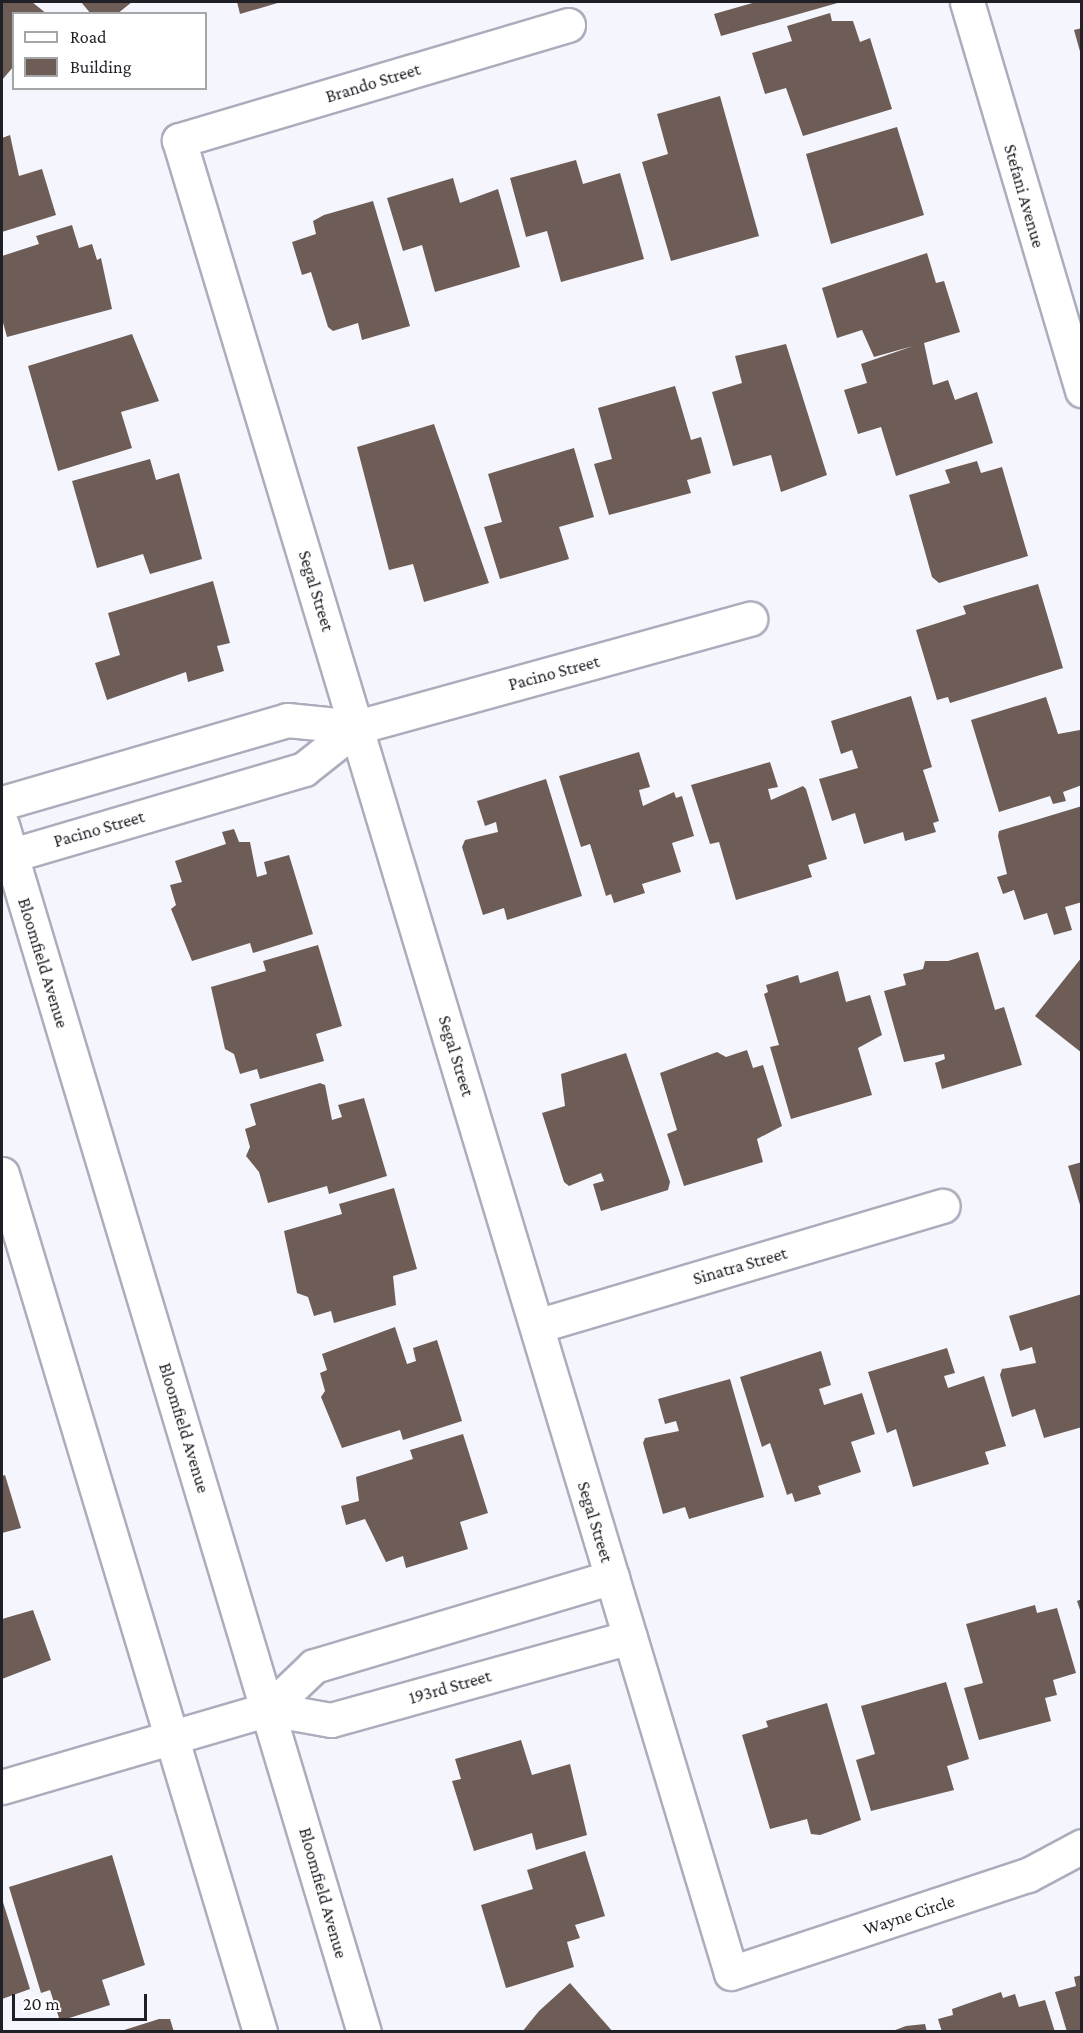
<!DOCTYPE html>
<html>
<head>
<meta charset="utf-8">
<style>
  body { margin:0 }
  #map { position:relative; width:1083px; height:2033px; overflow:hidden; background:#f5f6fd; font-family:"Crimson Pro",serif }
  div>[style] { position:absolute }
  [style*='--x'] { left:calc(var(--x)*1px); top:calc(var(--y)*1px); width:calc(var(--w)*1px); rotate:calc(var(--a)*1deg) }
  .building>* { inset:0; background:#6d5d56 }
  .roads { filter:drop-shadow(2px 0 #abadbd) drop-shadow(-2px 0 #abadbd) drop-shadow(0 2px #abadbd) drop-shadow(0 -2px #abadbd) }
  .street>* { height:33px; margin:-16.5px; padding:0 16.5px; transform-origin:16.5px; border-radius:16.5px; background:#fff }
  .secondary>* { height:33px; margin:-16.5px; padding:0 16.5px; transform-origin:16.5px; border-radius:16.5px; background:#fff }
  span { translate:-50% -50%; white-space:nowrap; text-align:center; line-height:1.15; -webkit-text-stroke:6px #fff; paint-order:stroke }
  .street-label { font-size:18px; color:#1f2026 }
  .frame { position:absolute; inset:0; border:3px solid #1f2026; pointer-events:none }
  .legend { position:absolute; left:12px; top:12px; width:195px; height:78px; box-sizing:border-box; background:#fff; border:2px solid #a5a6a8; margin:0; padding:8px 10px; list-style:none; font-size:18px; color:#1f2026 }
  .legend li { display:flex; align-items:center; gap:12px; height:30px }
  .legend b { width:30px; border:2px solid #a5a6a8 }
  .scale { position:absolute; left:12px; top:1994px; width:135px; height:27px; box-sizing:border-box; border:3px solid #1f2026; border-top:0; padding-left:8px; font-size:18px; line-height:21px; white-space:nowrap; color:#1f2026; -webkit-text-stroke:4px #fff; paint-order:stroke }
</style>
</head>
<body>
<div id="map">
  <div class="building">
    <i style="clip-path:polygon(2px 2px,32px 2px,47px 14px,14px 14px,14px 66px,2px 80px)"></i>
    <i style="clip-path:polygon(81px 2px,132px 2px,117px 14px,91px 14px)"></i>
    <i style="clip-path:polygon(237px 2px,281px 2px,240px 14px)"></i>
    <i style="clip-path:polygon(756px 2px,841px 2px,721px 36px,714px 14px)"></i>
    <i style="clip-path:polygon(830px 13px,832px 21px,853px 21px,860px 42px,870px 38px,892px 109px,803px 136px,786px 88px,765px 94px,752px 53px,792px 41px,787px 26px)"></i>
    <i style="clip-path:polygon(1082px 28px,1082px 55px,1081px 55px,1074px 30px)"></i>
    <i style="clip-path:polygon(720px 96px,759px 236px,671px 261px,642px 162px,668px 154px,657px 114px)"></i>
    <i style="clip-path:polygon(897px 127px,924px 215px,831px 244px,806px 154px)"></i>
    <i style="clip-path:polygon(10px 135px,19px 176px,42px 169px,56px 215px,2px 232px,2px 138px)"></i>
    <i style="clip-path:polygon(576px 160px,583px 184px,620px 173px,644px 259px,561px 282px,547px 231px,526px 237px,510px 178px)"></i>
    <i style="clip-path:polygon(453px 178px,460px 203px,498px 189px,520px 267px,435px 292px,422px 245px,403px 251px,387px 198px)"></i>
    <i style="clip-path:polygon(373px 201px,410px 326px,362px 340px,358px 323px,333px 331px,328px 327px,311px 272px,302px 275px,292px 242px,316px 234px,313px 221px,324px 215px)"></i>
    <i style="clip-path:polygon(72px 225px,79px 248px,92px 244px,97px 260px,101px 258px,112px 309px,7px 337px,2px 319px,2px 256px,39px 244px,36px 236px)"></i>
    <i style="clip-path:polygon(927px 253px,936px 283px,944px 281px,960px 332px,924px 343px,933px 385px,948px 380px,955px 400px,977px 392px,993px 443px,896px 476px,881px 427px,858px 434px,844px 390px,867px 383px,861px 364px,913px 346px,874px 357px,862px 330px,837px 338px,822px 288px)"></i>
    <i style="clip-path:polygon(132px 334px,159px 401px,121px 412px,132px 448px,58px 471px,28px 366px)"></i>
    <i style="clip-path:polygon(786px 344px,827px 475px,781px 492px,771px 455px,733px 466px,712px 392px,742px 383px,735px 356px)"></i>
    <i style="clip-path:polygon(675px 386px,691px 440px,701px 437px,711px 473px,687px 480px,691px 493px,609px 515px,594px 464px,612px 459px,598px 408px)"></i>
    <i style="clip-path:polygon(434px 424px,489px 583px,424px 602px,413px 564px,389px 570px,357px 447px)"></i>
    <i style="clip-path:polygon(574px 448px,594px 517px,559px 527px,569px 559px,500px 579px,484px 527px,502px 522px,488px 474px)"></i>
    <i style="clip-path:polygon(150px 459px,156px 480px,179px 473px,202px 559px,150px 574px,143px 554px,97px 568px,72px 481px)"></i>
    <i style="clip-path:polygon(977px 461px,981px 473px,1002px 467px,1028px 556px,939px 583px,932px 577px,909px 495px,950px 483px,945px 470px)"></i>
    <i style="clip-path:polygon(213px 581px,230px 643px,217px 646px,224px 671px,188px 682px,186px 672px,107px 700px,95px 663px,120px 655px,108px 613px)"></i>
    <i style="clip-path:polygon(1038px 584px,1063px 668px,950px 703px,948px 697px,937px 700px,916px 630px,966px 614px,963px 606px)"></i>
    <i style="clip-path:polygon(911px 696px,932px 767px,923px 770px,939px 821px,933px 823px,936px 832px,905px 841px,903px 832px,864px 844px,855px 813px,832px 821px,819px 779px,858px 768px,852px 750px,841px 754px,831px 721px)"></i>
    <i style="clip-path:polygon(1046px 697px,1058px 734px,1080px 730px,1082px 785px,1063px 792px,1066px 801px,1053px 804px,1050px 796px,999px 812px,971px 720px)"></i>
    <i style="clip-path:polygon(639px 752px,650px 787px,639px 790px,643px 806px,674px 792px,676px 798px,682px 796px,694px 836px,672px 843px,681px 872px,642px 884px,645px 893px,614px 903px,611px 894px,606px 896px,590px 844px,581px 847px,559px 776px)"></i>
    <i style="clip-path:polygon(770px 762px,778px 787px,768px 789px,771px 800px,803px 786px,806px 789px,827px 859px,808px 865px,812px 877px,736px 900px,719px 842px,710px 844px,691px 785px)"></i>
    <i style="clip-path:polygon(546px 779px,582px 896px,507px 920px,504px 908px,483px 915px,462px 847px,465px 840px,498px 832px,496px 822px,485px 826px,477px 801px)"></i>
    <i style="clip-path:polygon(1082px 806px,1082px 902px,1065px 907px,1072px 930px,1054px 935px,1047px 913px,1024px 920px,1014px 890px,1003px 894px,997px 877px,1007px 874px,998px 836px,999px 831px)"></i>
    <i style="clip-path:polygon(234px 829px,239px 842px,250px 842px,257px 877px,267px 874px,264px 862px,289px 855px,313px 934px,253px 953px,250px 943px,192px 961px,171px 909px,176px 905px,170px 885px,182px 882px,175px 861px,226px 844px,222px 832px)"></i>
    <i style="clip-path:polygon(318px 945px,342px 1026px,316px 1034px,324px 1061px,260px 1079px,257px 1069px,240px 1074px,234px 1054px,225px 1049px,211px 987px,266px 971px,263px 961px)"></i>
    <i style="clip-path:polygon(978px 952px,995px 1010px,1004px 1007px,1022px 1065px,942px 1089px,935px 1063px,945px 1059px,944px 1054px,904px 1062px,884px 991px,906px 985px,903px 974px,923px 969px,925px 961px,948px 961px)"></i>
    <i style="clip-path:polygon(1082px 957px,1082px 1053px,1035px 1016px)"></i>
    <i style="clip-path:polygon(838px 971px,846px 1002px,870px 995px,882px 1035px,858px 1048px,872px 1095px,791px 1119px,770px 1047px,779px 1045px,764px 994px,768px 992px,766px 985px,798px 975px,800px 983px)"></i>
    <i style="clip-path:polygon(747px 1050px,753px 1068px,763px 1065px,782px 1126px,757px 1139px,763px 1162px,684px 1186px,667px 1134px,677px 1130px,660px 1073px,717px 1052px,726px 1057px)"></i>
    <i style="clip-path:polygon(626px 1053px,670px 1182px,668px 1190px,601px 1211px,593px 1184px,604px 1181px,601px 1173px,569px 1186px,564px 1182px,542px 1113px,565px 1106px,561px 1074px)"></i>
    <i style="clip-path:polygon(320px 1083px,325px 1085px,332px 1120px,342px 1117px,338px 1105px,364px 1098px,387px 1176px,329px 1194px,327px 1186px,268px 1203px,259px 1172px,246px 1156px,250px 1147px,245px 1129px,256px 1125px,250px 1104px)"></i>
    <i style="clip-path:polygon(1082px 1162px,1082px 1208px,1081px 1208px,1068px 1166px)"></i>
    <i style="clip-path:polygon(394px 1188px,417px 1269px,393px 1276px,396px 1305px,334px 1323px,331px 1311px,314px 1316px,308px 1297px,297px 1293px,284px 1231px,342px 1214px,339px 1204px)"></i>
    <i style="clip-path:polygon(1082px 1294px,1082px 1427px,1044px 1438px,1035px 1409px,1012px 1417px,1000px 1375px,1002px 1369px,1036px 1363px,1032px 1347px,1020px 1351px,1009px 1316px)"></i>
    <i style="clip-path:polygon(395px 1327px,407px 1364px,416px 1361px,413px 1348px,437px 1340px,462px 1421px,403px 1440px,400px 1430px,342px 1448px,321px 1397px,325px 1391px,320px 1373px,327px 1370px,322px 1354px)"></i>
    <i style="clip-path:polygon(947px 1348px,955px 1373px,944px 1376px,948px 1388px,984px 1376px,1006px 1446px,985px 1452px,989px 1464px,913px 1487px,896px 1429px,887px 1433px,868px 1372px)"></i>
    <i style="clip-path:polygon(821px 1351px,831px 1385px,819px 1389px,824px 1405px,862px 1393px,875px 1434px,851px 1442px,861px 1472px,818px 1486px,821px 1494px,795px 1502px,792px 1493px,787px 1495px,770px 1443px,762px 1447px,740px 1377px)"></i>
    <i style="clip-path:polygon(730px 1379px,764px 1497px,689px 1519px,685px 1507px,663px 1514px,643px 1443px,645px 1438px,679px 1431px,676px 1421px,665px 1424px,658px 1399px)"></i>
    <i style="clip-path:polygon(463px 1434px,488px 1513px,460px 1522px,468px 1549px,406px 1568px,403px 1556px,386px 1562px,365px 1519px,346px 1525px,341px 1506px,359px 1501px,356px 1477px,413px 1459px,410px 1450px)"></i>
    <i style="clip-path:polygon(5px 1475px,21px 1528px,2px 1533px,2px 1476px)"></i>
    <i style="clip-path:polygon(1082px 1599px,1082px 1613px,1081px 1613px,1077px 1601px)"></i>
    <i style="clip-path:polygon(1035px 1605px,1037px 1613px,1057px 1608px,1076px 1673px,1053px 1680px,1057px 1695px,1045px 1698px,1051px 1721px,979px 1740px,964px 1688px,983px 1683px,966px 1624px)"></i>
    <i style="clip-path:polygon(33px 1610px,51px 1660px,2px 1679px,2px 1619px)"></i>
    <i style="clip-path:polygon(946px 1682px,969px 1759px,947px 1766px,954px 1790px,871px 1811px,856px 1760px,875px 1754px,861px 1706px)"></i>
    <i style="clip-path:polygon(827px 1703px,861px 1820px,820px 1835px,811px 1834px,807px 1819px,770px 1829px,742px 1735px,768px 1727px,766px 1721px)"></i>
    <i style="clip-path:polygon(521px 1740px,532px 1775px,570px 1764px,587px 1835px,536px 1850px,532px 1833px,474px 1851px,452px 1781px,461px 1779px,455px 1759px)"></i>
    <i style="clip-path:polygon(585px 1851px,605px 1916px,575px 1925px,580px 1938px,567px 1942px,574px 1967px,506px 1988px,481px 1905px,533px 1889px,527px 1870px)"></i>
    <i style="clip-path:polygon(112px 1855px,145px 1965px,102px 1980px,110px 2005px,60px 2021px,50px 1990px,41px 1993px,9px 1887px)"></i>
    <i style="clip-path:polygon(2px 1899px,30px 1989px,2px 1999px)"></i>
    <i style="clip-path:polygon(1082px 1975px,1082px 2032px,1067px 2032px,1055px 1992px,1076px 1986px,1074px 1977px)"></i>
    <i style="clip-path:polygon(570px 1983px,613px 2032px,522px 2032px,539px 2011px)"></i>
    <i style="clip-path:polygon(1001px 1992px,1003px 1998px,1015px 1994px,1019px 2007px,1045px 2000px,1055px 2032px,942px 2032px,938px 2019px,953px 2015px,952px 2009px)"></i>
    <i style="clip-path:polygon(159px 2019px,170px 2019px,174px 2032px,118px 2032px)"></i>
    <i style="clip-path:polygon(925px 2024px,927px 2032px,890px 2032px,906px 2026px)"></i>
  </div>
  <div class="roads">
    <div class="street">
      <i style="--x:967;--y:2;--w:405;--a:73.5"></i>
      <i style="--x:568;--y:25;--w:406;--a:163.5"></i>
      <i style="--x:179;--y:140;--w:1914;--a:73.24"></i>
      <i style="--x:731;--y:1973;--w:313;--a:-18.3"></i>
      <i style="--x:1028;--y:1875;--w:61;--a:-28.2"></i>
      <i style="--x:2;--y:803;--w:297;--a:-16.2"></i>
      <i style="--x:287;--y:720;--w:70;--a:5.7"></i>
      <i style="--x:357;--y:727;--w:408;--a:-15.4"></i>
      <i style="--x:2;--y:858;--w:315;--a:-16.4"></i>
      <i style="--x:304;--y:769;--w:68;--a:-38.4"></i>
      <i style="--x:537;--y:1326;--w:423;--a:-16.5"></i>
      <i style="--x:269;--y:1709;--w:63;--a:10.1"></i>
      <i style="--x:331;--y:1720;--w:310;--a:-15.5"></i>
      <i style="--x:2;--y:1787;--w:278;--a:-16.3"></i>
      <i style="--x:269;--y:1709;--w:62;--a:-43.7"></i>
      <i style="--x:314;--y:1666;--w:311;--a:-16.6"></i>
    </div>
    <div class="secondary">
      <i style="--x:2;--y:825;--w:1260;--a:73.31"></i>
      <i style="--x:2;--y:1174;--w:896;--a:73.26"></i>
    </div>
  </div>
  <div class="street-label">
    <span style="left:373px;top:83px;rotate:-17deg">Brando Street</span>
    <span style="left:1024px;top:196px;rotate:74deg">Stefani Avenue</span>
    <span style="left:316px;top:591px;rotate:73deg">Segal Street</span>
    <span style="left:554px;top:673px;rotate:-15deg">Pacino Street</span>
    <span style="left:99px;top:829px;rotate:-16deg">Pacino Street</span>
    <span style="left:43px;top:963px;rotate:73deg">Bloomfield Avenue</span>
    <span style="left:456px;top:1056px;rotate:73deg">Segal Street</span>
    <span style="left:740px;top:1266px;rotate:-16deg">Sinatra Street</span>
    <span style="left:184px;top:1428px;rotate:73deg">Bloomfield Avenue</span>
    <span style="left:595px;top:1522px;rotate:73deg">Segal Street</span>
    <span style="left:450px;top:1687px;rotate:-16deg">193rd Street</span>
    <span style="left:323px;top:1893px;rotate:74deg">Bloomfield Avenue</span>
    <span style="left:909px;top:1915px;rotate:-18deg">Wayne Circle</span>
  </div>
  <div class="frame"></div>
  <ul class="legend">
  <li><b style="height:8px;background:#fff"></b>Road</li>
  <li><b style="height:16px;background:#6d5d56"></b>Building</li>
  </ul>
  <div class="scale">20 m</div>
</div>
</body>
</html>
